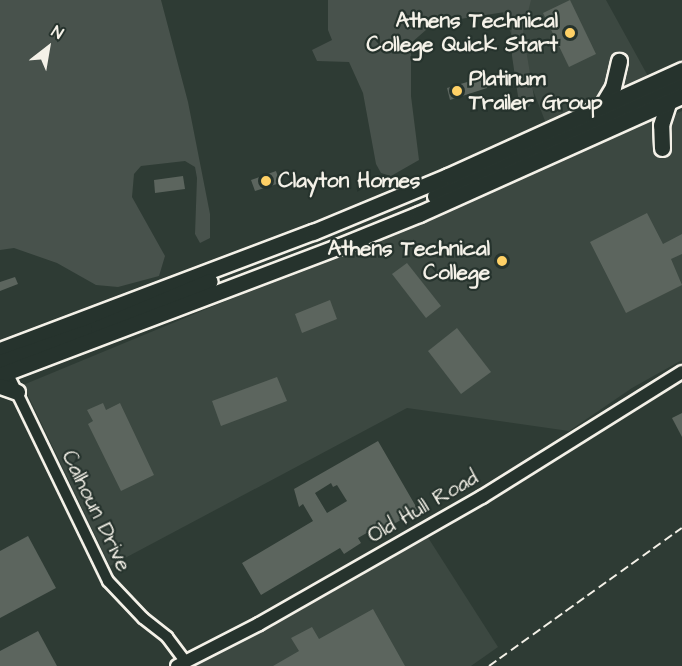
<!DOCTYPE html>
<html>
<head>
<meta charset="utf-8">
<style>
  body { margin:0 }
  #map { position:relative; width:682px; height:666px; overflow:hidden; background:#2e3b34; font-family:"Architects Daughter",sans-serif }
  div>[style] { position:absolute }
  [style*='--x'] { left:calc(var(--x)*1px); top:calc(var(--y)*1px); width:calc(var(--w)*1px); rotate:calc(var(--a)*1deg) }
  .built>* { inset:0; background:#3c4841 }
  .green>* { inset:0; background:#48524c }
  .building>* { inset:0; background:#5c655e }
  .roads { filter:drop-shadow(2px 0 #f4f1e8) drop-shadow(-2px 0 #f4f1e8) drop-shadow(0 2px #f4f1e8) drop-shadow(0 -2px #f4f1e8) }
  .minor>* { height:10px; margin:-5px; padding:0 5px; transform-origin:5px; border-radius:5px; background:#26332d }
  .major>* { height:12px; margin:-6px; padding:0 6px; transform-origin:6px; border-radius:6px; background:#26332d }
  .highway>* { height:15px; margin:-7.5px; padding:0 7.5px; transform-origin:7.5px; border-radius:7.5px; background:#26332d }
  .rail>* { height:2px; margin-top:-1px; transform-origin:0; background:repeating-linear-gradient(90deg,#f4f1e8 0 9px,transparent 0 13.5px) }
  .dots>* { width:16px; height:16px; translate:-50% -50%; box-sizing:border-box; border:3px solid #26332d; border-radius:50% }
  span { translate:-50% -50%; white-space:nowrap; text-align:center; line-height:1.15; -webkit-text-stroke:4.5px #26332d; paint-order:stroke }
  .poi-label { font-size:21px; color:#f4f1e8; font-weight:700 }
  .right { translate:-100% -50%; text-align:right }
  .left { translate:0 -50%; text-align:left }
  .street-label { font-size:21px; color:#f4f1e8 }
  .north { position:absolute; left:18px; top:18px; width:60px; height:60px; -webkit-text-stroke:4px #26332d; paint-order:stroke; rotate:31deg; font-size:16px; font-weight:700; line-height:24px; text-align:center; color:#f4f1e8 }
  .north::after { content:''; display:block; margin:auto; width:21px; height:27px; background:#f4f1e8; clip-path:polygon(50% 0,100% 100%,50% 72%,0 100%) }
</style>
</head>
<body>
<div id="map">
  <div class="built">
    <i style="clip-path:polygon(505px 0,606px 0,670px 116px,682px 111px,682px 360px,632px 388px,569px 431px,407px 408px,110px 566px,23px 385px,561px 162px,499px 3px)"></i>
    <i style="clip-path:polygon(427px 536px,498px 647px,471px 666px,195px 666px)"></i>
  </div>
  <div class="green">
    <i style="clip-path:polygon(0 0,161px 0,188px 102px,210px 214px,210px 238px,200px 243px,195px 234px,197px 178px,195px 167px,185px 161px,141px 166px,134px 174px,132px 197px,165px 256px,159px 276px,118px 287px,96px 285px,57px 263px,14px 248px,0 250px)"></i>
    <i style="clip-path:polygon(328px 0,531px 0,523px 32px,534px 97px,529px 107px,519px 103px,512px 56px,511px 11px,434px 23px,411px 43px,411px 96px,419px 160px,391px 176px,381px 173px,376px 164px,363px 93px,349px 62px,317px 61px,312px 50px,332px 40px,328px 30px)"></i>
  </div>
  <div class="building">
    <i style="clip-path:polygon(570px 0,596px 54px,569px 67px,543px 13px)"></i>
    <i style="clip-path:polygon(484px 77px,487px 88px,450px 100px,447px 88px)"></i>
    <i style="clip-path:polygon(276px 171px,280px 183px,255px 191px,251px 180px)"></i>
    <i style="clip-path:polygon(183px 176px,185px 189px,155px 193px,154px 180px)"></i>
    <i style="clip-path:polygon(647px 213px,663px 244px,682px 234px,682px 254px,671px 259px,682px 285px,626px 313px,590px 242px)"></i>
    <i style="clip-path:polygon(407px 263px,441px 306px,426px 318px,392px 274px)"></i>
    <i style="clip-path:polygon(15px 277px,18px 284px,0 291px,0 282px)"></i>
    <i style="clip-path:polygon(330px 300px,337px 319px,302px 333px,295px 314px)"></i>
    <i style="clip-path:polygon(457px 328px,491px 372px,461px 394px,428px 351px)"></i>
    <i style="clip-path:polygon(277px 377px,287px 401px,221px 426px,212px 401px)"></i>
    <i style="clip-path:polygon(103px 403px,106px 410px,120px 403px,154px 475px,121px 491px,88px 424px,93px 421px,87px 410px)"></i>
    <i style="clip-path:polygon(682px 413px,682px 437px,672px 418px)"></i>
    <i style="clip-path:polygon(evenodd,378px 441px,418px 510px,380px 532px,377px 527px,358px 538px,361px 543px,344px 554px,340px 548px,261px 595px,242px 563px,313px 521px,303px 504px,299px 507px,294px 489px,378px 441px,331px 483px,333px 487px,337px 485px,347px 501px,327px 513px,315px 493px,331px 483px)"></i>
    <i style="clip-path:polygon(28px 536px,56px 588px,0 618px,0 551px)"></i>
    <i style="clip-path:polygon(373px 609px,405px 666px,273px 666px,299px 651px,291px 638px,312px 627px,319px 639px)"></i>
    <i style="clip-path:polygon(38px 631px,57px 666px,0 666px,0 651px)"></i>
  </div>
  <div class="roads">
    <div class="minor">
      <i style="--x:4;--y:366;--w:239;--a:64.2"></i>
      <i style="--x:108;--y:581;--w:51;--a:46.6"></i>
      <i style="--x:143;--y:618;--w:31;--a:38"></i>
      <i style="--x:167;--y:637;--w:30;--a:53"></i>
    </div>
    <div class="major">
      <i style="--x:177;--y:666;--w:92;--a:-27.1"></i>
      <i style="--x:259;--y:624;--w:257;--a:-29.7"></i>
      <i style="--x:482;--y:497;--w:236;--a:-32"></i>
    </div>
    <div class="highway">
      <i style="--x:601;--y:107;--w:23;--a:-59"></i>
      <i style="--x:613;--y:87;--w:27;--a:-77"></i>
      <i style="--x:662;--y:148;--w:23;--a:-92"></i>
      <i style="--x:661;--y:125;--w:23;--a:-72"></i>
      <i style="--x:435;--y:196;--w:271;--a:-24.4"></i>
      <i style="--x:0;--y:350;--w:335;--a:-20.7"></i>
      <i style="--x:313;--y:232;--w:146;--a:-22.5"></i>
      <i style="--x:448;--y:176;--w:257;--a:-24.4"></i>
      <i style="--x:0;--y:362;--w:104;--a:-19.1"></i>
      <i style="--x:98;--y:328;--w:121;--a:-22.8"></i>
      <i style="--x:0;--y:375;--w:364;--a:-20.8"></i>
      <i style="--x:340;--y:246;--w:85;--a:-22.1"></i>
      <i style="--x:419;--y:214;--w:288;--a:-24.2"></i>
      <i style="--x:0;--y:386;--w:18;--a:19"></i>
    </div>
  </div>
  <div class="rail">
    <i style="--x:489;--y:666;--w:237;--a:-35.6"></i>
  </div>
  <div class="dots">
    <i style="left:570px;top:33px;background:#ffd166"></i>
    <i style="left:457px;top:91px;background:#ffd166"></i>
    <i style="left:266px;top:181px;background:#ffd166"></i>
    <i style="left:502px;top:261px;background:#ffd166"></i>
  </div>
  <div class="poi-label">
    <span class="right" style="left:558px;top:33px">Athens Technical<br>College Quick Start</span>
    <span class="left" style="left:469px;top:91px">Platinum<br>Trailer Group</span>
    <span class="left" style="left:278px;top:181px">Clayton Homes</span>
    <span class="right" style="left:490px;top:261px">Athens Technical<br>College</span>
  </div>
  <div class="street-label">
    <span style="left:423px;top:507px;rotate:-30deg">Old Hull Road</span>
    <span style="left:96px;top:511px;rotate:64deg">Calhoun Drive</span>
  </div>
  <div class="north">N</div>
</div>
</body>
</html>
